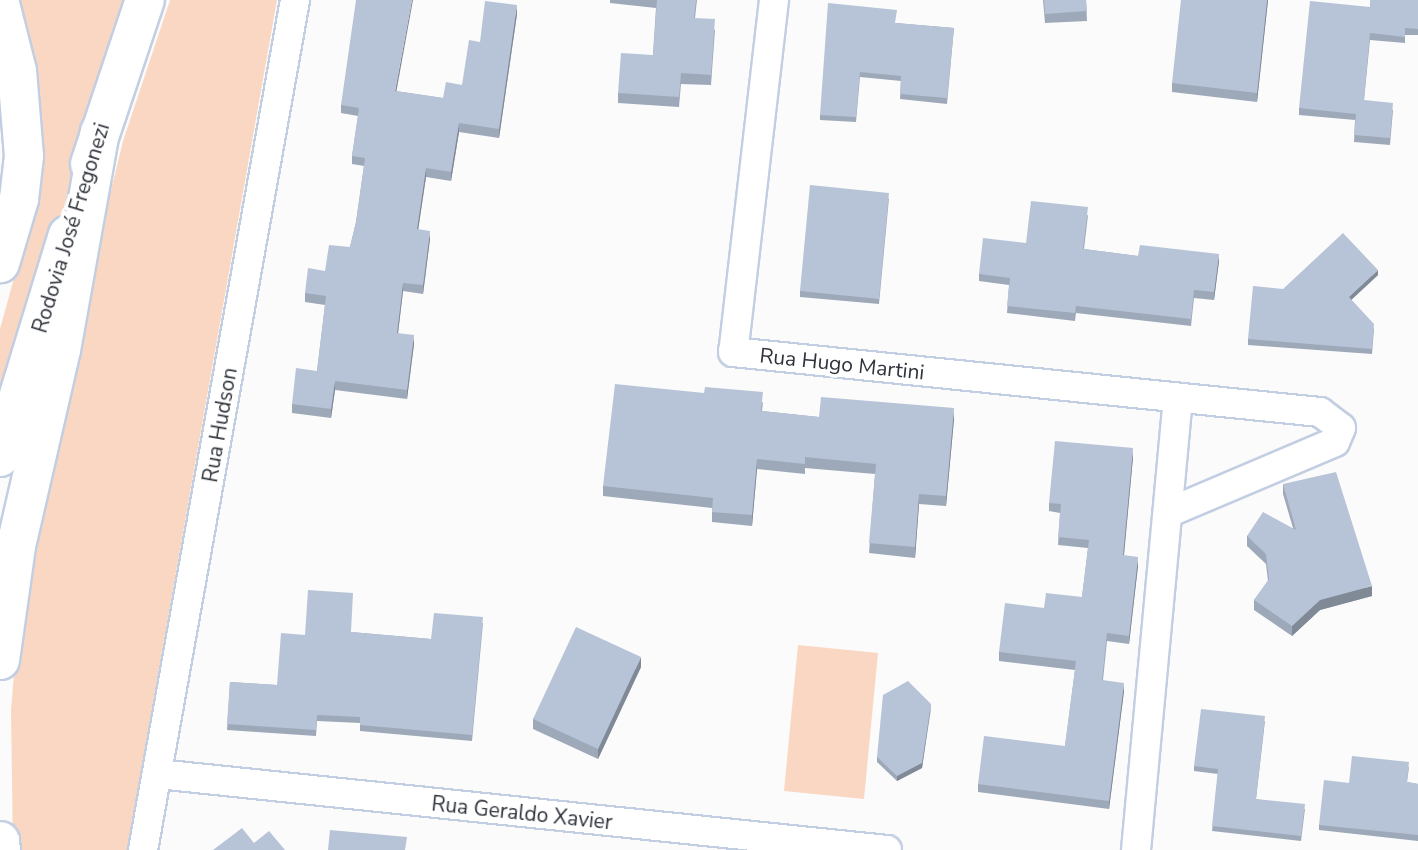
<!DOCTYPE html>
<html>
<head>
<meta charset="utf-8">
<style>
  body { margin:0 }
  #map { position:relative; width:1418px; height:850px; overflow:hidden; background:#fbfbfb; font-family:"Nunito Sans",sans-serif }
  div>[style] { position:absolute }
  [style*='--x'] { left:calc(var(--x)*1px); top:calc(var(--y)*1px); width:calc(var(--w)*1px); rotate:calc(var(--a)*1deg) }
  .green>* { inset:0; background:#fad7c2 }
  .roads { filter:drop-shadow(2px 0 #c2cee2) drop-shadow(-2px 0 #c2cee2) drop-shadow(0 2px #c2cee2) drop-shadow(0 -2px #c2cee2) }
  .minor>* { height:28px; margin:-14px; padding:0 14px; transform-origin:14px; border-radius:14px; background:#fff }
  .trunk>* { height:38px; margin:-19px; padding:0 19px; transform-origin:19px; border-radius:19px; background:#fff }
  .motorway>* { height:38px; margin:-19px; padding:0 19px; transform-origin:19px; border-radius:19px; background:#fff }
  .wall>* { inset:0; background:#9da9b9 }
  .shaded-wall>* { inset:0; background:#808996 }
  .building>* { inset:0; background:#b7c4d7 }
  span { translate:-50% -50%; white-space:nowrap; text-align:center; line-height:1.15; -webkit-text-stroke:7px #fff; paint-order:stroke }
  .street-label { font-size:21px; color:#2f333b }
</style>
</head>
<body>
<div id="map">
  <div class="green">
    <i style="clip-path:polygon(20px 0,127px 0,0 418px,0 329px,42px 177px,38px 101px)"></i>
    <i style="clip-path:polygon(170px 0,277px 0,127px 850px,13px 850px,11px 710px,17px 637px,64px 384px,123px 141px)"></i>
    <i style="clip-path:polygon(798px 645px,878px 653px,864px 799px,784px 791px)"></i>
  </div>
  <div class="roads">
    <div class="minor">
      <i style="--x:774;--y:0;--w:354;--a:96.6"></i>
      <i style="--x:733;--y:352;--w:590;--a:5.84"></i>
      <i style="--x:1320;--y:412;--w:26;--a:37"></i>
      <i style="--x:1341;--y:428;--w:15;--a:113"></i>
      <i style="--x:1335;--y:442;--w:179;--a:157"></i>
      <i style="--x:158;--y:774;--w:733;--a:5.95"></i>
      <i style="--x:143;--y:850;--w:863;--a:-79.86"></i>
      <i style="--x:1136;--y:850;--w:452;--a:-84.7"></i>
    </div>
    <div class="trunk">
      <i style="--x:0;--y:4;--w:69;--a:75.8"></i>
      <i style="--x:17;--y:71;--w:85;--a:85.3"></i>
      <i style="--x:24;--y:156;--w:43;--a:96.6"></i>
      <i style="--x:19;--y:199;--w:67;--a:106.5"></i>
      <i style="--x:90;--y:164;--w:173;--a:-71.5"></i>
      <i style="--x:0;--y:457;--w:232;--a:-73"></i>
    </div>
    <div class="motorway">
      <i style="--x:0;--y:660;--w:115;--a:-82"></i>
      <i style="--x:16;--y:546;--w:201;--a:-77.1"></i>
      <i style="--x:61;--y:350;--w:221;--a:-79.9"></i>
      <i style="--x:0;--y:841;--w:9;--a:84"></i>
    </div>
  </div>
  <div class="wall">
    <i style="clip-path:polygon(610px 0,697px 0,695px 18px,715px 30px,711px 85px,681px 84px,679px 107px,618px 103px,618px 93px,653px 55px,656px 8px,610px 3px)"></i>
    <i style="clip-path:polygon(1043px 0,1086px 0,1087px 21px,1045px 23px)"></i>
    <i style="clip-path:polygon(1268px 0,1257px 102px,1172px 92px,1172px 83px)"></i>
    <i style="clip-path:polygon(1418px 0,1418px 35px,1405px 35px,1405px 43px,1370px 40px,1364px 100px,1393px 110px,1390px 145px,1354px 142px,1355px 120px,1299px 115px,1299px 108px,1370px 7px)"></i>
    <i style="clip-path:polygon(517px 14px,499px 138px,459px 132px,451px 181px,426px 177px,418px 229px,430px 239px,423px 294px,403px 291px,398px 333px,414px 344px,407px 399px,335px 390px,331px 418px,292px 413px,292px 404px,317px 371px,325px 305px,305px 302px,305px 293px,325px 271px,350px 247px,356px 222px,364px 166px,352px 164px,352px 156px,358px 116px,341px 113px,341px 105px,396px 91px,443px 98px,462px 85px,480px 42px)"></i>
    <i style="clip-path:polygon(896px 23px,954px 28px,947px 104px,900px 99px,901px 81px,860px 77px,856px 122px,820px 120px,820px 115px)"></i>
    <i style="clip-path:polygon(889px 198px,879px 304px,800px 297px,800px 291px)"></i>
    <i style="clip-path:polygon(1088px 215px,1084px 249px,1138px 256px,1219px 261px,1214px 300px,1194px 298px,1191px 326px,1076px 313px,1075px 321px,1007px 313px,1009px 285px,979px 281px,979px 274px,1026px 243px)"></i>
    <i style="clip-path:polygon(1378px 275px,1351px 300px,1374px 329px,1372px 354px,1248px 345px,1248px 339px,1283px 289px)"></i>
    <i style="clip-path:polygon(763px 402px,762px 411px,819px 417px,954px 419px,946px 506px,919px 504px,915px 558px,869px 553px,875px 474px,805px 468px,805px 474px,757px 469px,752px 526px,712px 522px,712px 508px,603px 496px,603px 486px)"></i>
    <i style="clip-path:polygon(1133px 457px,1124px 556px,1138px 566px,1129px 644px,1107px 641px,1103px 680px,1124px 691px,1109px 809px,978px 792px,978px 784px,1065px 746px,1075px 670px,999px 661px,999px 652px,1044px 608px,1082px 597px,1088px 548px,1058px 545px,1060px 513px,1049px 511px,1049px 503px)"></i>
    <i style="clip-path:polygon(1283px 484px,1372px 596px,1320px 610px,1292px 636px,1254px 610px,1254px 600px,1268px 581px,1266px 564px,1247px 546px,1247px 536px,1293px 528px,1283px 494px)"></i>
    <i style="clip-path:polygon(483px 623px,472px 741px,360px 731px,360px 723px,317px 721px,316px 736px,227px 730px,230px 682px,277px 685px,305px 635px,351px 632px,431px 639px)"></i>
    <i style="clip-path:polygon(641px 667px,598px 759px,533px 729px,533px 719px)"></i>
    <i style="clip-path:polygon(931px 709px,922px 768px,897px 781px,877px 762px,877px 757px)"></i>
    <i style="clip-path:polygon(1265px 721px,1256px 799px,1305px 809px,1301px 841px,1212px 831px,1218px 774px,1194px 771px,1194px 766px)"></i>
    <i style="clip-path:polygon(1409px 767px,1407px 782px,1418px 784px,1418px 841px,1319px 830px,1319px 825px,1349px 783px)"></i>
  </div>
  <div class="shaded-wall">
    <i style="clip-path:polygon(412px 0,413px 0,395px 99px,395px 91px)"></i>
    <i style="clip-path:polygon(1267px 0,1268px 0,1257px 102px,1257px 93px)"></i>
    <i style="clip-path:polygon(517px 5px,517px 14px,499px 138px,499px 129px)"></i>
    <i style="clip-path:polygon(459px 123px,459px 132px,451px 181px,451px 172px)"></i>
    <i style="clip-path:polygon(426px 168px,426px 177px,417px 238px,417px 229px)"></i>
    <i style="clip-path:polygon(430px 231px,430px 239px,423px 294px,423px 285px)"></i>
    <i style="clip-path:polygon(1219px 254px,1219px 261px,1214px 300px,1214px 292px)"></i>
    <i style="clip-path:polygon(1378px 270px,1378px 275px,1349px 302px,1349px 297px)"></i>
    <i style="clip-path:polygon(403px 283px,403px 291px,397px 342px,397px 333px)"></i>
    <i style="clip-path:polygon(414px 335px,414px 344px,407px 399px,407px 390px)"></i>
    <i style="clip-path:polygon(335px 381px,335px 390px,331px 418px,331px 409px)"></i>
    <i style="clip-path:polygon(954px 408px,954px 419px,946px 506px,946px 496px)"></i>
    <i style="clip-path:polygon(1133px 448px,1133px 457px,1123px 564px,1123px 555px)"></i>
    <i style="clip-path:polygon(757px 459px,757px 469px,752px 526px,752px 515px)"></i>
    <i style="clip-path:polygon(919px 494px,919px 504px,915px 558px,915px 547px)"></i>
    <i style="clip-path:polygon(1138px 557px,1138px 566px,1129px 644px,1129px 636px)"></i>
    <i style="clip-path:polygon(1372px 586px,1372px 596px,1320px 610px,1292px 636px,1292px 626px,1320px 600px)"></i>
    <i style="clip-path:polygon(641px 657px,641px 667px,598px 759px,598px 749px)"></i>
    <i style="clip-path:polygon(1124px 683px,1124px 691px,1109px 809px,1109px 801px)"></i>
    <i style="clip-path:polygon(931px 704px,922px 768px,897px 781px,897px 776px)"></i>
  </div>
  <div class="building">
    <i style="clip-path:polygon(356px 0,412px 0,395px 91px,443px 98px,446px 82px,462px 85px,469px 40px,480px 42px,485px 1px,517px 5px,499px 129px,459px 123px,451px 172px,426px 168px,417px 229px,430px 231px,423px 285px,403px 283px,397px 333px,414px 335px,407px 390px,335px 381px,331px 409px,292px 404px,296px 368px,317px 371px,326px 296px,305px 293px,308px 268px,325px 271px,329px 245px,350px 247px,356px 222px,365px 158px,352px 156px,359px 108px,341px 105px)"></i>
    <i style="clip-path:polygon(657px 0,696px 0,694px 18px,715px 19px,711px 75px,681px 73px,679px 97px,618px 93px,621px 53px,653px 55px)"></i>
    <i style="clip-path:polygon(1044px 0,1086px 0,1087px 11px,1045px 14px)"></i>
    <i style="clip-path:polygon(1181px 0,1267px 0,1257px 93px,1172px 83px)"></i>
    <i style="clip-path:polygon(1370px 0,1418px 0,1418px 29px,1405px 28px,1405px 37px,1370px 33px,1364px 100px,1393px 103px,1390px 138px,1354px 135px,1356px 114px,1299px 108px,1310px 1px,1370px 7px)"></i>
    <i style="clip-path:polygon(828px 3px,897px 10px,895px 23px,954px 28px,947px 98px,900px 94px,901px 76px,860px 72px,856px 117px,820px 115px)"></i>
    <i style="clip-path:polygon(810px 185px,889px 193px,879px 299px,800px 291px)"></i>
    <i style="clip-path:polygon(1031px 201px,1088px 207px,1083px 249px,1138px 256px,1140px 245px,1219px 254px,1214px 292px,1194px 290px,1191px 319px,1076px 306px,1075px 313px,1007px 306px,1010px 278px,979px 274px,983px 238px,1026px 243px)"></i>
    <i style="clip-path:polygon(1343px 233px,1378px 270px,1349px 297px,1374px 324px,1372px 349px,1248px 339px,1253px 286px,1283px 289px)"></i>
    <i style="clip-path:polygon(615px 384px,704px 393px,705px 387px,763px 392px,761px 411px,819px 417px,821px 397px,954px 408px,946px 496px,919px 494px,915px 547px,869px 543px,876px 464px,805px 457px,805px 464px,757px 459px,752px 515px,712px 512px,713px 498px,603px 486px)"></i>
    <i style="clip-path:polygon(1055px 441px,1133px 448px,1123px 555px,1138px 557px,1129px 636px,1107px 633px,1102px 680px,1124px 683px,1109px 801px,978px 784px,984px 736px,1065px 746px,1076px 661px,999px 652px,1005px 603px,1044px 608px,1046px 593px,1082px 597px,1089px 540px,1058px 537px,1061px 504px,1049px 503px)"></i>
    <i style="clip-path:polygon(1336px 472px,1372px 586px,1320px 600px,1292px 626px,1254px 600px,1269px 579px,1266px 554px,1247px 536px,1263px 512px,1296px 530px,1283px 484px)"></i>
    <i style="clip-path:polygon(308px 590px,353px 593px,351px 632px,431px 639px,434px 613px,483px 617px,472px 735px,360px 725px,360px 717px,317px 715px,316px 730px,227px 724px,230px 682px,277px 685px,281px 633px,305px 635px)"></i>
    <i style="clip-path:polygon(576px 627px,641px 657px,598px 749px,533px 719px)"></i>
    <i style="clip-path:polygon(908px 681px,931px 704px,922px 763px,897px 776px,877px 757px,883px 695px)"></i>
    <i style="clip-path:polygon(1201px 709px,1265px 716px,1256px 799px,1305px 804px,1301px 836px,1212px 826px,1218px 769px,1194px 766px)"></i>
    <i style="clip-path:polygon(1352px 756px,1409px 762px,1407px 782px,1418px 784px,1418px 835px,1319px 825px,1324px 780px,1349px 783px)"></i>
    <i style="clip-path:polygon(242px 828px,254px 843px,269px 831px,285px 850px,213px 850px)"></i>
    <i style="clip-path:polygon(330px 830px,407px 837px,405px 850px,328px 850px)"></i>
  </div>
  <div class="street-label">
    <span style="left:71px;top:228px;rotate:-73deg">Rodovia José Fregonezi</span>
    <span style="left:842px;top:364px;rotate:6deg">Rua Hugo Martini</span>
    <span style="left:220px;top:425px;rotate:-80deg">Rua Hudson</span>
    <span style="left:522px;top:813px;rotate:6deg">Rua Geraldo Xavier</span>
  </div>
</div>
</body>
</html>
